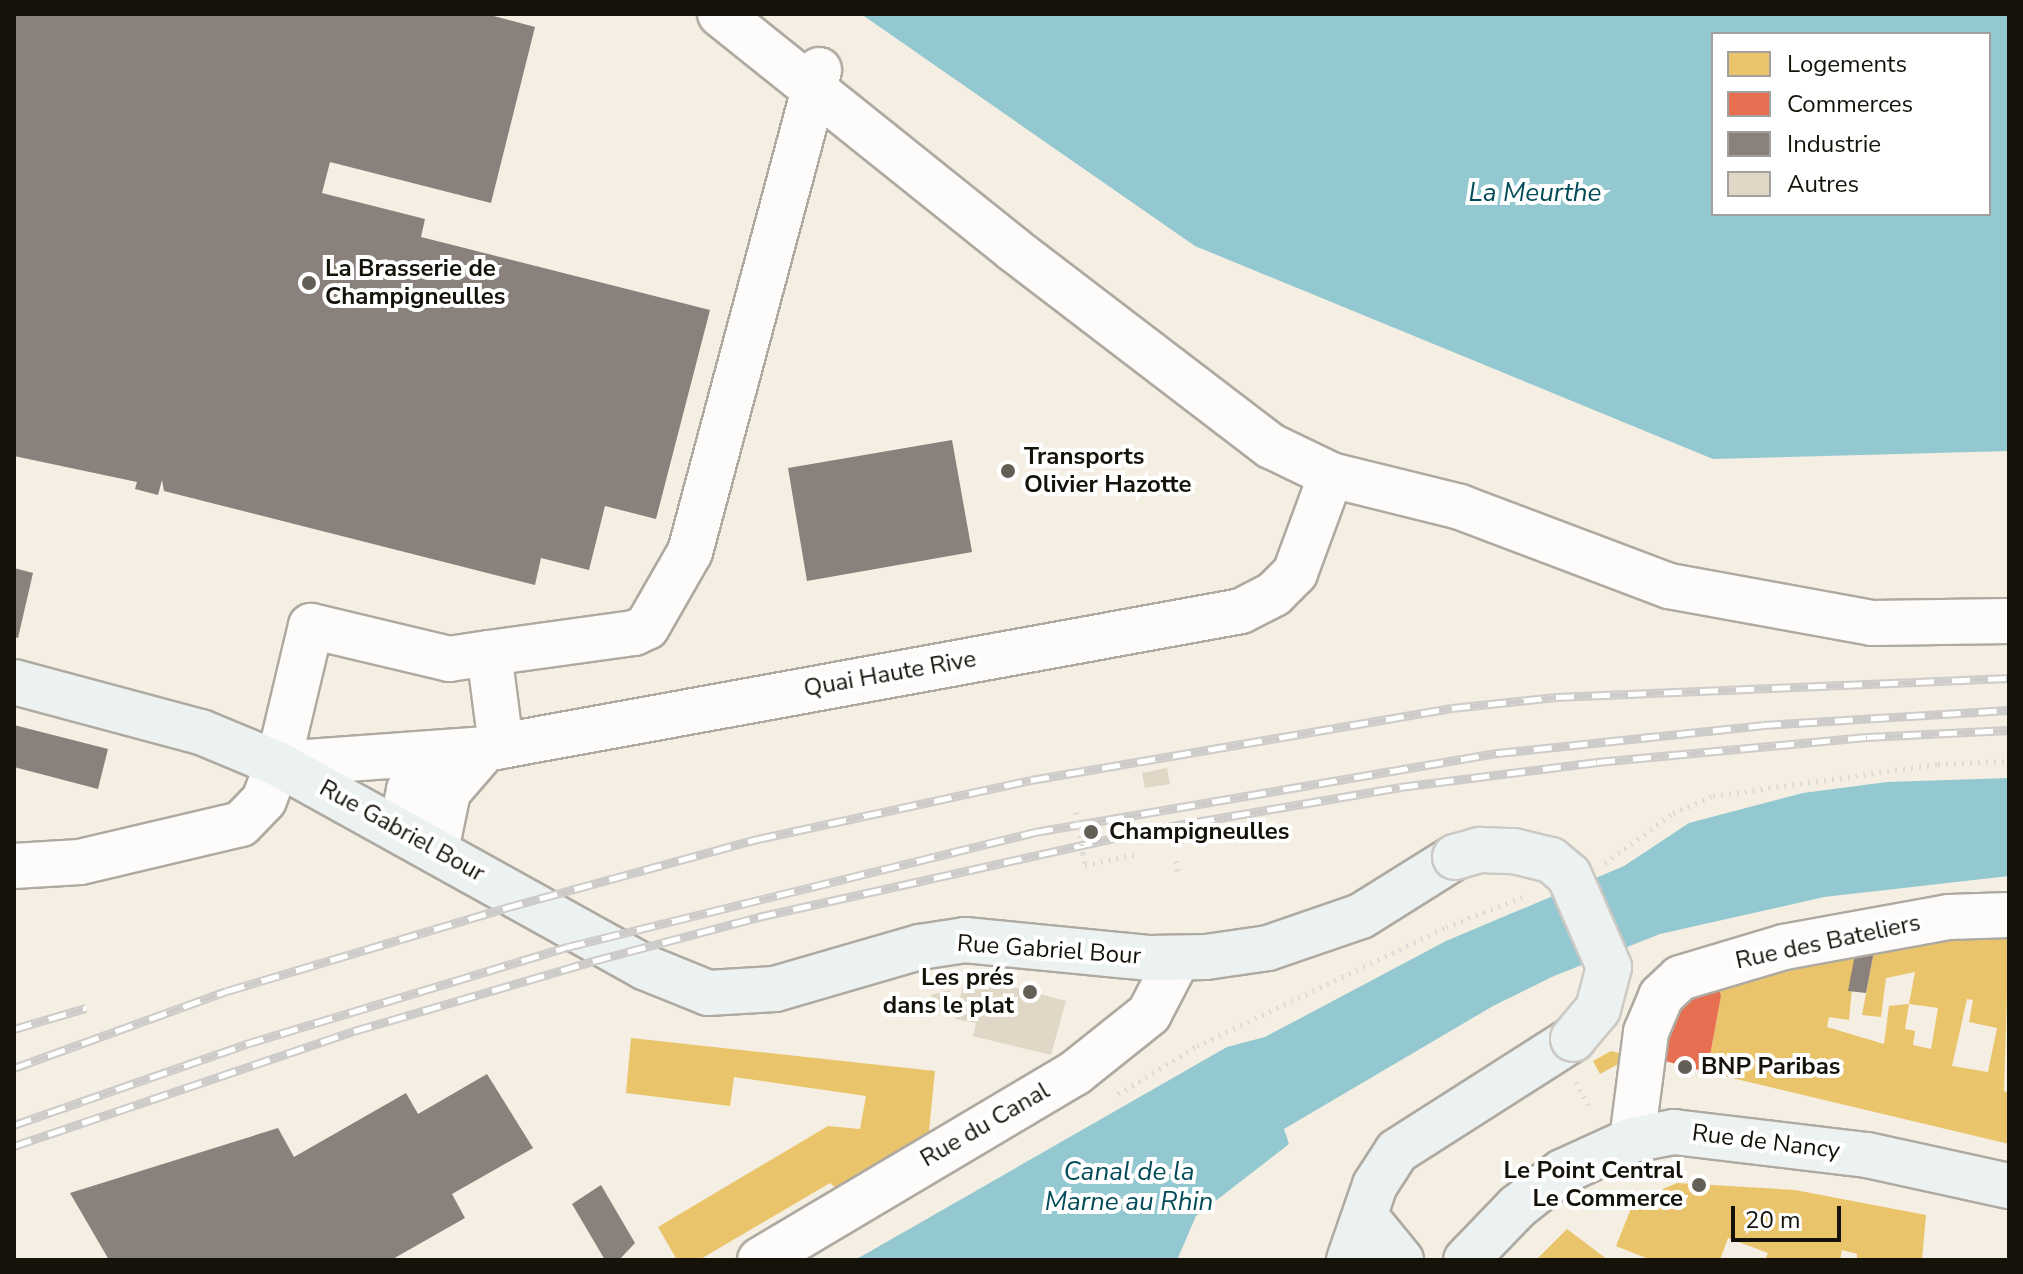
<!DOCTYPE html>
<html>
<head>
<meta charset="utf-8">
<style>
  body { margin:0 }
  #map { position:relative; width:2023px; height:1274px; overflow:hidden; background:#f4eee3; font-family:"Nunito Sans",sans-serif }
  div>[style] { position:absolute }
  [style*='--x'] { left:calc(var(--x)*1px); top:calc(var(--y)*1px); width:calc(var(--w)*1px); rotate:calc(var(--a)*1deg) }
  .water>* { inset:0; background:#93c8d1 }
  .homes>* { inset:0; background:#e9c46a }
  .shops>* { inset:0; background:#e76f51 }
  .industry>* { inset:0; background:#8a817c }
  .building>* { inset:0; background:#e0d7c7 }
  .path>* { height:5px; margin-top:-2.5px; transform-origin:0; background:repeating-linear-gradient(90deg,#dddbd7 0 2px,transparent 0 8px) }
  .roads { filter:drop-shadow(2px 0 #afaaa1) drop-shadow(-2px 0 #afaaa1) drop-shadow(0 2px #afaaa1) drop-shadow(0 -2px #afaaa1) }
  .minor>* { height:44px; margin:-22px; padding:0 22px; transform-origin:22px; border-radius:22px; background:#fdfcfb }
  .major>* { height:44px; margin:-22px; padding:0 22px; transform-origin:22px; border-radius:22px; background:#ecf2f2 }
  .rail>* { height:9px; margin-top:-4.5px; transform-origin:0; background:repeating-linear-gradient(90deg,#fff 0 18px,#ceccca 0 36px); box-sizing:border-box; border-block:2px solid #ceccca }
  .path-bridge>* { height:5px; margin-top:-2.5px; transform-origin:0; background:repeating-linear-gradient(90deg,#dddbd7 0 2px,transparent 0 8px) }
  .bridges { filter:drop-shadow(2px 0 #ccc9c4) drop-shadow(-2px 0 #ccc9c4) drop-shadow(0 2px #ccc9c4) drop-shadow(0 -2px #ccc9c4) }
  .major-bridge>* { height:44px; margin:-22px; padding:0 22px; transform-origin:22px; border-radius:22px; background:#ecf2f2 }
  .dots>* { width:22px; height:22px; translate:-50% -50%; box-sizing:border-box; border:4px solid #fff; border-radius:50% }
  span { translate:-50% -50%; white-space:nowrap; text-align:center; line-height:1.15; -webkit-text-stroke:8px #fff; paint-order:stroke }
  .poi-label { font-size:24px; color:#15120a; font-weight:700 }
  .left { translate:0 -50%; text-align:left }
  .right { translate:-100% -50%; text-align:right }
  .street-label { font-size:24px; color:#15120a }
  .water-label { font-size:26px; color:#004b57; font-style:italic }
  .frame { position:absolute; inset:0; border:16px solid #15120a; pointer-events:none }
  .legend { position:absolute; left:1711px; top:32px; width:280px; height:184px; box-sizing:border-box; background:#fff; border:2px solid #a1a09d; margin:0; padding:10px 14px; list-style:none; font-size:24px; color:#15120a }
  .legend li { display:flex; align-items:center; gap:16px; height:40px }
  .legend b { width:40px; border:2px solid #a1a09d }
  .scale { position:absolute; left:1731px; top:1206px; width:110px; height:36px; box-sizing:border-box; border:4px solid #15120a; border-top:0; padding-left:10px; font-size:24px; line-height:28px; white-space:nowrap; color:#15120a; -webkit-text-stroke:6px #fff; paint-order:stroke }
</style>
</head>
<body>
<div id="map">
  <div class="water">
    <i style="clip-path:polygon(evenodd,861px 14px,2009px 14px,2009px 451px,1713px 459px,1195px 246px,861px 14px,1713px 34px,1989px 34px,1989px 214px,1713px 214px,1713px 34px)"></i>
    <i style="clip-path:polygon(2009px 778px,2009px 876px,1824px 897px,1660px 934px,1554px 976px,1493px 1006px,1284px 1129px,1289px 1144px,1196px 1216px,1177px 1260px,855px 1260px,1227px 1047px,1265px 1037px,1446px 941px,1624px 866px,1689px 823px,1803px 793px,1887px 782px)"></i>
  </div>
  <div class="homes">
    <i style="clip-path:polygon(evenodd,2009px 933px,2004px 1091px,2009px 1093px,2009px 1144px,1707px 1072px,1721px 996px,1718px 986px,1855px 954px,1849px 1020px,1829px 1017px,1827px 1027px,1884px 1044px,1889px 1006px,1909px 1004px,1905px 1029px,1915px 1031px,1913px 1045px,1931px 1049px,1938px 1008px,1909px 1004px,1915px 972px,1886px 978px,1881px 1017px,1862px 1015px,1874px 951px,2009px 933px,1967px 999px,1973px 1000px,1969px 1022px,1997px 1028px,1988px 1072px,1952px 1066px,1967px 999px)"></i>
    <i style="clip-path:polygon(631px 1038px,935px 1071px,928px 1141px,840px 1192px,830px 1183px,699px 1260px,677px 1260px,658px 1227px,828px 1126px,860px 1129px,866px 1096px,734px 1077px,730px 1106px,626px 1093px)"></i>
    <i style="clip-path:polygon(1611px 1051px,1623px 1054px,1620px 1063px,1600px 1074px,1593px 1061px)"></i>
    <i style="clip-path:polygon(1677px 1183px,1795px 1190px,1926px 1215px,1922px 1260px,1857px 1260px,1857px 1254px,1842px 1250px,1840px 1260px,1765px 1260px,1768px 1253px,1728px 1238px,1720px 1260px,1651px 1260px,1616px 1246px,1634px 1201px)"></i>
    <i style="clip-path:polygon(1567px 1229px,1608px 1260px,1536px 1260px)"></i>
  </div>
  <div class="shops">
    <i style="clip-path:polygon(1718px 986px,1721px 996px,1707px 1072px,1661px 1060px,1672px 1003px)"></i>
  </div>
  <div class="industry">
    <i style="clip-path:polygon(14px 14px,486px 14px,535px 27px,491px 203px,330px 162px,322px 193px,425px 219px,421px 237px,710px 310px,656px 519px,605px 506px,589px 570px,541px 558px,535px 585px,164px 491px,162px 480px,158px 495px,135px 489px,137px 482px,14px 456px)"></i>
    <i style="clip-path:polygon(952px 440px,972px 552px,807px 581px,788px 468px)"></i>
    <i style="clip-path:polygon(14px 568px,33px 573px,18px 638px,14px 637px)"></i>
    <i style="clip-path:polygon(14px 725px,108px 749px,98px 789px,14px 767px)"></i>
    <i style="clip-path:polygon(1874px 951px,1866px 993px,1848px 991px,1855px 954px)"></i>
    <i style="clip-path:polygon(487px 1074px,533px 1148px,452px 1194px,465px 1218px,391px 1260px,109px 1260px,70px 1193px,278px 1128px,294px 1157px,406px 1093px,418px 1114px)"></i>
    <i style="clip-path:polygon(601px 1185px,635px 1243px,619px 1260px,605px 1260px,572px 1204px)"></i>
  </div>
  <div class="building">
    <i style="clip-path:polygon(1167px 768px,1170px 784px,1145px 788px,1142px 773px)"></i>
    <i style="clip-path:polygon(987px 980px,1066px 1001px,1051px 1055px,973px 1036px,976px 1023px,955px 1019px,963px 986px)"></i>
    <i style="clip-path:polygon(950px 990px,950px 1011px,931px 1013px,931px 995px)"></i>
  </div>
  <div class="path">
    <i style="--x:1083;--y:853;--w:12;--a:81"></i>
    <i style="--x:1085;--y:865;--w:54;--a:-11.7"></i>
    <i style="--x:1176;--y:861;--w:14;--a:82"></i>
    <i style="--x:1605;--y:863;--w:84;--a:-36.3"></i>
    <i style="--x:1673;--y:813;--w:43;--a:-23"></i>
    <i style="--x:1713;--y:796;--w:227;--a:-8.1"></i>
    <i style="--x:1938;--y:764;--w:71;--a:-2.4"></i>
    <i style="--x:1576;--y:1082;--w:27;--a:62"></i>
    <i style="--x:1118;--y:1094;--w:92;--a:-31.3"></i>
    <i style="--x:1197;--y:1046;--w:276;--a:-25.5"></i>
    <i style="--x:1446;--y:927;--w:85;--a:-21.4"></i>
  </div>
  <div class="roads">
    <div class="minor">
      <i style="--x:720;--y:14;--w:376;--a:38.7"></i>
      <i style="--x:1013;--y:249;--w:325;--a:37.4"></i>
      <i style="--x:1271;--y:446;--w:67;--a:25.8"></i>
      <i style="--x:1331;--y:475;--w:133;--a:13.9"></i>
      <i style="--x:1460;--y:507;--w:223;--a:20.7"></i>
      <i style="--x:1669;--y:586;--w:206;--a:10.3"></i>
      <i style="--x:1872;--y:623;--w:137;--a:-0.8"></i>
      <i style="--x:489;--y:653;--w:146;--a:-7.9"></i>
      <i style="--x:634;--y:633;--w:14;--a:-25"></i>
      <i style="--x:647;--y:627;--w:86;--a:-60.2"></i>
      <i style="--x:690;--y:552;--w:499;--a:-75"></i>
      <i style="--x:278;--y:764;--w:208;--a:-4.1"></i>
      <i style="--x:485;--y:749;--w:768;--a:-10.34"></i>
      <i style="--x:1241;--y:611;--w:37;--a:-27"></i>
      <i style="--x:1274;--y:594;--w:30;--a:-45"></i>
      <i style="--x:1295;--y:573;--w:104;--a:-69.8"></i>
      <i style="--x:401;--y:830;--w:41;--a:-78.7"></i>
      <i style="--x:409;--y:790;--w:44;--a:-57"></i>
      <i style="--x:436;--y:850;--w:59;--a:-78.3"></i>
      <i style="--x:448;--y:792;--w:57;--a:-49.3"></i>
      <i style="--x:14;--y:866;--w:66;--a:-3.5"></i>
      <i style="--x:80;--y:862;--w:165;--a:-13.3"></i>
      <i style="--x:241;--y:824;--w:33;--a:-46"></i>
      <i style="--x:264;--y:800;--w:39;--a:-69"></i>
      <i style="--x:278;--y:764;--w:142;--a:-76.6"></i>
      <i style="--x:311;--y:626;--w:142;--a:13.4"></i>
      <i style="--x:449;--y:659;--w:40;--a:-8.5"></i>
      <i style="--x:489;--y:653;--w:94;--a:82.6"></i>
      <i style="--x:1632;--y:1140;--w:109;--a:-82.6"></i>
      <i style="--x:1646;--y:1032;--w:39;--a:-67"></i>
      <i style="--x:1661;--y:996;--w:26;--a:-43"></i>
      <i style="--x:1680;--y:978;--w:109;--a:-16.6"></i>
      <i style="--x:1784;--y:947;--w:168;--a:-10.3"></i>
      <i style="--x:1949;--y:917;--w:60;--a:-1.9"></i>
      <i style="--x:760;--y:1260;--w:366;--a:-30.7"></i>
      <i style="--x:1075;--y:1073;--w:95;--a:-38.6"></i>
      <i style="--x:1149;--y:1014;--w:63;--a:-62.6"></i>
    </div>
    <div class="major">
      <i style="--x:14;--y:682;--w:194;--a:15"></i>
      <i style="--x:201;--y:732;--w:83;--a:22.6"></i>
      <i style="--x:278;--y:764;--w:419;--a:29"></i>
      <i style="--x:644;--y:967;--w:69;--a:22.1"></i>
      <i style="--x:708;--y:993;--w:67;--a:-3.4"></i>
      <i style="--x:775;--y:989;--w:151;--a:-16.2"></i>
      <i style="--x:920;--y:947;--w:46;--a:-8.8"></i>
      <i style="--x:965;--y:940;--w:186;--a:5.6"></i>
      <i style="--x:1150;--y:958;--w:56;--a:-1"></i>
      <i style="--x:1206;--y:957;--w:63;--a:-8.3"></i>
      <i style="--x:1268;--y:948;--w:98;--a:-19"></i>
      <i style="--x:1361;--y:916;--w:111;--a:-32.1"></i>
      <i style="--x:1365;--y:1216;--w:57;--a:50.7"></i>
      <i style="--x:1349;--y:1260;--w:79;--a:-70.9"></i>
      <i style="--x:1375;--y:1185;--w:40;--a:-57.1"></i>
      <i style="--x:1397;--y:1151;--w:209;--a:-32.5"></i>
      <i style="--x:1466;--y:1260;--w:74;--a:-46.1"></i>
      <i style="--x:1517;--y:1207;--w:57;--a:-37.9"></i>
      <i style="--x:1562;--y:1172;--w:77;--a:-24.6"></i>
      <i style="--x:1632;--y:1140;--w:43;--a:-10.8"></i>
      <i style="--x:1674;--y:1132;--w:194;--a:6.8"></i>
      <i style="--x:1867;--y:1155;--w:145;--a:12.3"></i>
    </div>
  </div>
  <div class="rail">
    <i style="--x:14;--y:1029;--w:75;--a:-16.3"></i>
    <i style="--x:14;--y:1068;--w:226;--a:-19.9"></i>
    <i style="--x:227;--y:991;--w:290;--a:-16.6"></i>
    <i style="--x:505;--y:908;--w:262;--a:-15.3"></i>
    <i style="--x:758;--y:839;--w:279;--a:-12.2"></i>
    <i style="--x:1031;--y:780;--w:427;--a:-9.7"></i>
    <i style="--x:1452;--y:708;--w:105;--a:-6"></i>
    <i style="--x:1556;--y:697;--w:453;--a:-2.4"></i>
    <i style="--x:14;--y:1125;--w:246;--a:-19.2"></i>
    <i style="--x:246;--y:1044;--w:335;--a:-16.8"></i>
    <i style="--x:567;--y:947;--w:482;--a:-13.8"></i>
    <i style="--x:1035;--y:832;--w:470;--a:-9.7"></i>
    <i style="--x:1498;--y:753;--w:266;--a:-6"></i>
    <i style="--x:1763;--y:725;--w:246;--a:-3.5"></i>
    <i style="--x:14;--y:1146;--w:359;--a:-18.7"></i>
    <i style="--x:354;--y:1031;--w:249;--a:-16.3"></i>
    <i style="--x:593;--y:961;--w:171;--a:-14.9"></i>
    <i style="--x:758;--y:917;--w:413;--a:-12.5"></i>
    <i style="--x:1161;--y:828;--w:242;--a:-9.7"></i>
    <i style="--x:1400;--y:787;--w:199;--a:-7.2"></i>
    <i style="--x:1597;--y:762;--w:271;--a:-5.3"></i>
    <i style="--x:1867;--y:737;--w:142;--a:-2.8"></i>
  </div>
  <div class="path-bridge">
    <i style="--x:1076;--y:812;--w:42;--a:80.3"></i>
  </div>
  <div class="bridges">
    <div class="major-bridge">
      <i style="--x:1455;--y:857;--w:26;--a:-16"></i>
      <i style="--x:1480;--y:850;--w:34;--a:2"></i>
      <i style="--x:1514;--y:851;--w:38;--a:14"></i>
      <i style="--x:1551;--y:860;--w:23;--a:40"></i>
      <i style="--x:1569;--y:875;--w:100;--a:66.5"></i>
      <i style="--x:1609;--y:967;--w:43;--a:104.7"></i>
      <i style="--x:1598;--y:1009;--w:39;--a:130"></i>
    </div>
  </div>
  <div class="dots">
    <i style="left:309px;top:283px;background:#635f56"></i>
    <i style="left:1008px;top:471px;background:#635f56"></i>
    <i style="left:1091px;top:832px;background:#635f56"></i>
    <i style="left:1030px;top:992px;background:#635f56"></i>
    <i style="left:1685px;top:1067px;background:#635f56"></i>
    <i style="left:1699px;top:1185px;background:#635f56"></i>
  </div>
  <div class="poi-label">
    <span class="left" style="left:325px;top:283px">La Brasserie de<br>Champigneulles</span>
    <span class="left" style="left:1024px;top:471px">Transports<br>Olivier Hazotte</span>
    <span class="left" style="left:1109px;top:832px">Champigneulles</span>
    <span class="right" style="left:1014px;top:992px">Les prés<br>dans le plat</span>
    <span class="left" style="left:1701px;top:1067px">BNP Paribas</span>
    <span class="right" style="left:1683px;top:1185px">Le Point Central<br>Le Commerce</span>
  </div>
  <div class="street-label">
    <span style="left:890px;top:674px;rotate:-10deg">Quai Haute Rive</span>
    <span style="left:402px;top:831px;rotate:29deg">Rue Gabriel Bour</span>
    <span style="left:1828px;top:942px;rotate:-12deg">Rue des Bateliers</span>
    <span style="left:1049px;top:950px;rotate:4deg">Rue Gabriel Bour</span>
    <span style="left:985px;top:1125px;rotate:-30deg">Rue du Canal</span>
    <span style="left:1766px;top:1142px;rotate:7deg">Rue de Nancy</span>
  </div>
  <div class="water-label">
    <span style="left:1535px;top:193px">La Meurthe</span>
    <span style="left:1129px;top:1187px">Canal de la<br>Marne au Rhin</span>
  </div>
  <div class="frame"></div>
  <ul class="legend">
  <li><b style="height:22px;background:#e9c46a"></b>Logements</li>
  <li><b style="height:22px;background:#e76f51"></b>Commerces</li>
  <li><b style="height:22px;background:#8a817c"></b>Industrie</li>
  <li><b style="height:22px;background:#e0d7c7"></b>Autres</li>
  </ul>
  <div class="scale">20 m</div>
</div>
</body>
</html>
